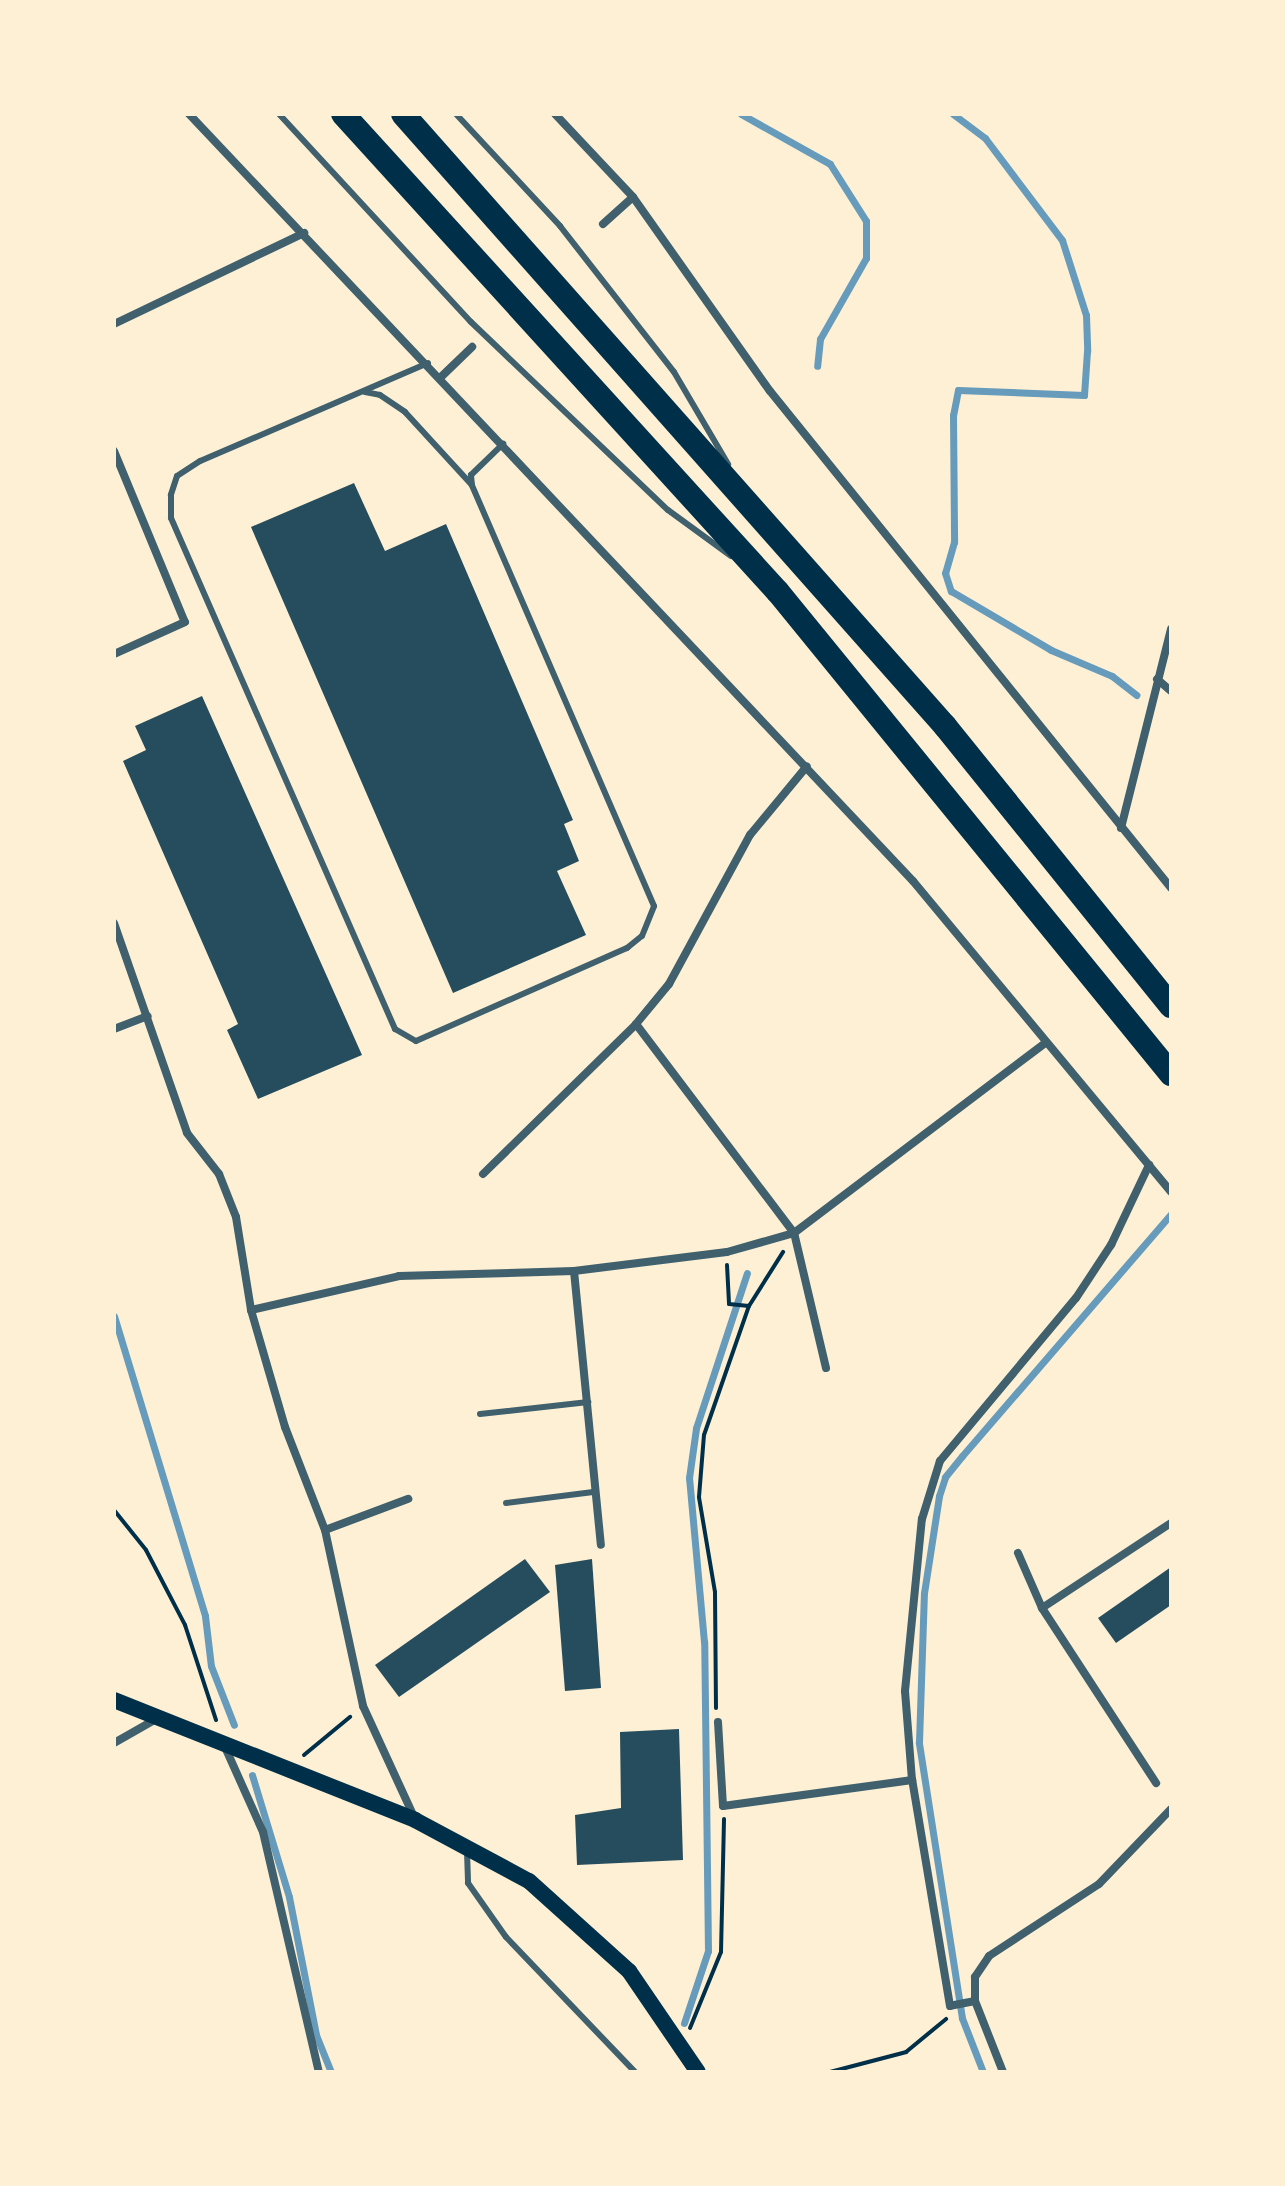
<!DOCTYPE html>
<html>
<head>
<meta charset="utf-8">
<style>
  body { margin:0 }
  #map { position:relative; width:1285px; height:2186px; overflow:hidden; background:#fdf0d5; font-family:Rubik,sans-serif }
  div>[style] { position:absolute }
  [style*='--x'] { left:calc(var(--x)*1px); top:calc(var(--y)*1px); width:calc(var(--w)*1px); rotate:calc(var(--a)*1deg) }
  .stream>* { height:7px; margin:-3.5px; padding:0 3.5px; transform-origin:3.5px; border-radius:3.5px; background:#669bbc }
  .building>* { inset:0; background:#264d5e }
  .path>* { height:4px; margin:-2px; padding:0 2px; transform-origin:2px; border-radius:2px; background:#003049 }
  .service>* { height:6px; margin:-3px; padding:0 3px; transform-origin:3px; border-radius:3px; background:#3f606c }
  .minor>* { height:8px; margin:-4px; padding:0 4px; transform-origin:4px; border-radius:4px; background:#3f606c }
  .secondary>* { height:16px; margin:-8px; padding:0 8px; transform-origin:8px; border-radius:8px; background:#003049 }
  .motorway>* { height:24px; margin:-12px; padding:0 12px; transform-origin:12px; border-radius:12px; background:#003049 }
  span { translate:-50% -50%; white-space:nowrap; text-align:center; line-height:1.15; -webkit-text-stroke:8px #fdf0d5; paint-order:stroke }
  .frame { position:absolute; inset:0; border:116px solid #fdf0d5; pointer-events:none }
</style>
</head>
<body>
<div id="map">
  <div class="stream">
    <i style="--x:741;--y:114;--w:102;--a:29.3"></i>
    <i style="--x:830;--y:164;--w:67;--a:57.7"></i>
    <i style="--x:866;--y:221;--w:37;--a:90"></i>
    <i style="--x:866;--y:258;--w:93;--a:119.6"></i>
    <i style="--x:820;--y:339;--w:27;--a:96"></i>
    <i style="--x:953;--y:114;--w:40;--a:37"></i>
    <i style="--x:985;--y:138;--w:128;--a:53"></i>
    <i style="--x:1062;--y:240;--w:79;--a:72.3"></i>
    <i style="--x:1086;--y:315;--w:36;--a:88"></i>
    <i style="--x:1087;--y:351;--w:44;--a:93.9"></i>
    <i style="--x:1084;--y:395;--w:126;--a:-177.7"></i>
    <i style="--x:958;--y:390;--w:25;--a:101"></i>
    <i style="--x:953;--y:415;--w:127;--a:89.5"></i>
    <i style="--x:954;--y:542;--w:32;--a:106"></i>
    <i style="--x:945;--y:573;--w:19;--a:72"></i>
    <i style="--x:951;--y:591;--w:116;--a:30.5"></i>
    <i style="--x:1051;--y:650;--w:66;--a:23.1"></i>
    <i style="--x:1112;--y:676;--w:31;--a:38"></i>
    <i style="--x:114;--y:1316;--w:313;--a:73.1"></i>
    <i style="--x:205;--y:1616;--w:50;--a:83.2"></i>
    <i style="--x:211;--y:1666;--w:63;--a:68.7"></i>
    <i style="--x:252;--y:1775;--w:127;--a:73.1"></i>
    <i style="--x:289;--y:1897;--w:141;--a:78.9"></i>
    <i style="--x:316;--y:2035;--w:40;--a:68"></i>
    <i style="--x:684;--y:2023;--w:76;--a:-71.6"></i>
    <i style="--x:708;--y:1951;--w:309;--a:-90.7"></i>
    <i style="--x:704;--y:1642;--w:165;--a:-95.2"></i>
    <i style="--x:689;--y:1478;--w:50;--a:-82"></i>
    <i style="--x:696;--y:1428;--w:163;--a:-71.8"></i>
    <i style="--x:983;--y:2072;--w:58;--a:-111.3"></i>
    <i style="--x:962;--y:2018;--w:279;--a:-98.9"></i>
    <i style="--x:919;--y:1742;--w:149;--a:-88.1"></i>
    <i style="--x:924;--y:1593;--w:98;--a:-81.2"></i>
    <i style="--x:939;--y:1496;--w:20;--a:-72"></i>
    <i style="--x:945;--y:1477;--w:27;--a:-51"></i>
    <i style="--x:962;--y:1456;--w:320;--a:-49.2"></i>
  </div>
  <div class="building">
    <i style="clip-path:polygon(354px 483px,385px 551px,446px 524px,573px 820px,564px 824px,579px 861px,557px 871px,586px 935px,453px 993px,251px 527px)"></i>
    <i style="clip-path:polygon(202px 696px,362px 1055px,258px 1099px,227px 1030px,238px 1024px,123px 761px,146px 750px,135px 726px)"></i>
    <i style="clip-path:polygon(525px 1559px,550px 1592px,399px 1697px,375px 1665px)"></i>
    <i style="clip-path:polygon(592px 1559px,601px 1688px,565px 1691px,555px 1565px)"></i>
    <i style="clip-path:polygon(1171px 1567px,1171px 1605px,1116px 1643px,1098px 1618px)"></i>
    <i style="clip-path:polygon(679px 1729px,683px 1860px,577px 1865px,575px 1815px,621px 1808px,620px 1732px)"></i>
  </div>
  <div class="path">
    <i style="--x:727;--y:1265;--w:39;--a:87"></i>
    <i style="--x:729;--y:1304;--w:20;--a:6"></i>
    <i style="--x:749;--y:1306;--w:64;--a:-57.8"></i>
    <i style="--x:114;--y:1510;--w:51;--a:51.3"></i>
    <i style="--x:146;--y:1550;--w:85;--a:62.5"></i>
    <i style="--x:185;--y:1625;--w:100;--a:71.9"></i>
    <i style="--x:716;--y:1708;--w:116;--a:-90.5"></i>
    <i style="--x:715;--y:1592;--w:96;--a:-99.6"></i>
    <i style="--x:699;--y:1497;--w:62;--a:-85.4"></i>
    <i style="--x:704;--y:1435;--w:137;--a:-70.8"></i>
    <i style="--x:304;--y:1755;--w:60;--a:-39.6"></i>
    <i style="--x:690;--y:2028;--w:82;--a:-67.8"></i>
    <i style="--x:721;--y:1952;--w:133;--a:-88.7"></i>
    <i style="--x:830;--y:2072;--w:79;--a:-14.7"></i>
    <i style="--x:906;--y:2052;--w:52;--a:-39.5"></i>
  </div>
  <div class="service">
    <i style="--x:279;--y:114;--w:283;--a:47.3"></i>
    <i style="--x:471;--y:322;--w:272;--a:43.7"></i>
    <i style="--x:668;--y:510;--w:78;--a:36.1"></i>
    <i style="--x:456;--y:114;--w:153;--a:47.1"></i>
    <i style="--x:560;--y:226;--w:185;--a:52"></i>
    <i style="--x:674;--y:372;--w:107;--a:59.6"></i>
    <i style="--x:428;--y:363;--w:248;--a:156.7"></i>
    <i style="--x:200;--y:461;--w:27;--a:147"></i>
    <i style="--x:177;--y:476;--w:20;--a:108"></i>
    <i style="--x:171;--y:495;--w:23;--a:90"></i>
    <i style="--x:171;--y:518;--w:558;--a:66.33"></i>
    <i style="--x:395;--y:1029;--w:24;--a:30"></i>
    <i style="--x:416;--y:1041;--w:231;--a:-23.8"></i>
    <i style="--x:627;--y:948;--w:19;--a:-39"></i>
    <i style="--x:642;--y:936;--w:32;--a:-68"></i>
    <i style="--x:654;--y:906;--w:459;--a:-113.4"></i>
    <i style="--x:472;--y:485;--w:10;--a:-96"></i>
    <i style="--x:471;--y:475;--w:45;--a:-44.1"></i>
    <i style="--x:365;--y:392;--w:15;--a:11"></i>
    <i style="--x:380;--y:395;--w:30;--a:34"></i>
    <i style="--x:405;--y:412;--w:99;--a:47.5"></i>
    <i style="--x:480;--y:1414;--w:109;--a:-6.3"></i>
    <i style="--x:506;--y:1503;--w:88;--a:-7.2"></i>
    <i style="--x:467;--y:1852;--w:31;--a:88"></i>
    <i style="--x:468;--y:1883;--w:66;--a:54.9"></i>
    <i style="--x:506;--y:1937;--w:187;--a:46.3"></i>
  </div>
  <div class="minor">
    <i style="--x:189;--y:114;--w:1055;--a:46.65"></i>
    <i style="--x:913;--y:881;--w:404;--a:50.3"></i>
    <i style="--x:555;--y:114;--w:114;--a:46.8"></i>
    <i style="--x:633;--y:197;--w:237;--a:54.8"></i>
    <i style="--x:770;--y:391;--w:639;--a:51.1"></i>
    <i style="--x:603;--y:224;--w:40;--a:-42"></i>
    <i style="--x:114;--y:324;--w:211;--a:-25.6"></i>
    <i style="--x:442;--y:376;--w:42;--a:-44"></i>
    <i style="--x:114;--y:451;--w:185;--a:67.5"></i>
    <i style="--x:185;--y:622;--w:78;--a:155.7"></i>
    <i style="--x:1157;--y:679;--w:18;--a:41"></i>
    <i style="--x:1121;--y:828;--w:205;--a:-75.9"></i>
    <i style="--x:114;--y:923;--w:222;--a:70.8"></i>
    <i style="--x:187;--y:1133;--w:52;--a:52"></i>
    <i style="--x:219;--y:1174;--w:46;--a:68.4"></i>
    <i style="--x:236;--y:1217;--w:94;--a:80.8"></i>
    <i style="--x:251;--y:1310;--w:122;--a:73.8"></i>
    <i style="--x:285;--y:1427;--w:110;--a:68.8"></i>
    <i style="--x:325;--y:1530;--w:180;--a:77.8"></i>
    <i style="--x:363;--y:1706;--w:124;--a:65.3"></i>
    <i style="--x:114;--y:1029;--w:36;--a:-21"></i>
    <i style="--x:483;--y:1174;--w:214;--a:-44.4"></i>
    <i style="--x:636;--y:1024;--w:52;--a:-50.5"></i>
    <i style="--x:669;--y:984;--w:170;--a:-61.5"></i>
    <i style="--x:750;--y:835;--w:89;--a:-50.4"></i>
    <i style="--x:574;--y:1271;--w:275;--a:84.4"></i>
    <i style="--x:251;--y:1310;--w:152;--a:-12.9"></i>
    <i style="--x:399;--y:1276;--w:175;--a:-1.6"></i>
    <i style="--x:574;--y:1271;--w:154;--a:-7.1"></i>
    <i style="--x:727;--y:1252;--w:70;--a:-15.8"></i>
    <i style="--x:794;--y:1233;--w:262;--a:-127.1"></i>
    <i style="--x:826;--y:1368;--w:139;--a:-103.3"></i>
    <i style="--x:794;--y:1233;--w:315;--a:-37.1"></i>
    <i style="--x:325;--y:1530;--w:89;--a:-20.5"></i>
    <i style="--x:1018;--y:1553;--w:60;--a:66.4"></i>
    <i style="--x:1042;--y:1608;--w:209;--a:56.9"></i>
    <i style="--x:1042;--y:1608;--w:154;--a:-33.4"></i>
    <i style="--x:718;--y:1722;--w:84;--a:86.6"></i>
    <i style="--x:723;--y:1806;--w:191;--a:-7.8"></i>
    <i style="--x:114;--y:1743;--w:51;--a:-29.6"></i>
    <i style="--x:225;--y:1747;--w:93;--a:65.9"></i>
    <i style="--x:263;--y:1832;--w:246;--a:76.9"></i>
    <i style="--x:975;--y:2001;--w:25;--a:169"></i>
    <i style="--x:950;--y:2006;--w:229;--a:-99.5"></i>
    <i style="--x:912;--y:1780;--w:89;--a:-94.5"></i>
    <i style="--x:905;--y:1691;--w:173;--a:-84.4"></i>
    <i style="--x:922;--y:1519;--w:61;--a:-72.8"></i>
    <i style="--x:940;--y:1461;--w:212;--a:-50.2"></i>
    <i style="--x:1076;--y:1298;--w:64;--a:-56.6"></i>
    <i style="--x:1111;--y:1245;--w:89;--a:-64.6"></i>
    <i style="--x:1003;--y:2072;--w:76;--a:-111.5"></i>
    <i style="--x:975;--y:2001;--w:24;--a:-90"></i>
    <i style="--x:975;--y:1977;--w:25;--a:-56"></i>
    <i style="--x:989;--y:1956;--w:131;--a:-33.2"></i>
    <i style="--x:1099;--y:1884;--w:104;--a:-46.2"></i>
  </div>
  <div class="secondary">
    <i style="--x:114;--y:1700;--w:324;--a:21.7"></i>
    <i style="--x:415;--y:1820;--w:129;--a:28.2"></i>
    <i style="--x:529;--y:1881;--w:135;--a:42"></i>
    <i style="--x:629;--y:1971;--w:122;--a:55.7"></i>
  </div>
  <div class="motorway">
    <i style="--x:343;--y:114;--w:646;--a:47.7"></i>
    <i style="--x:778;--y:592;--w:622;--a:50.81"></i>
    <i style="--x:403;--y:114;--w:818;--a:48.47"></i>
    <i style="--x:945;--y:726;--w:360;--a:51.1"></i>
  </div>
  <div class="frame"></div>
</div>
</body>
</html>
